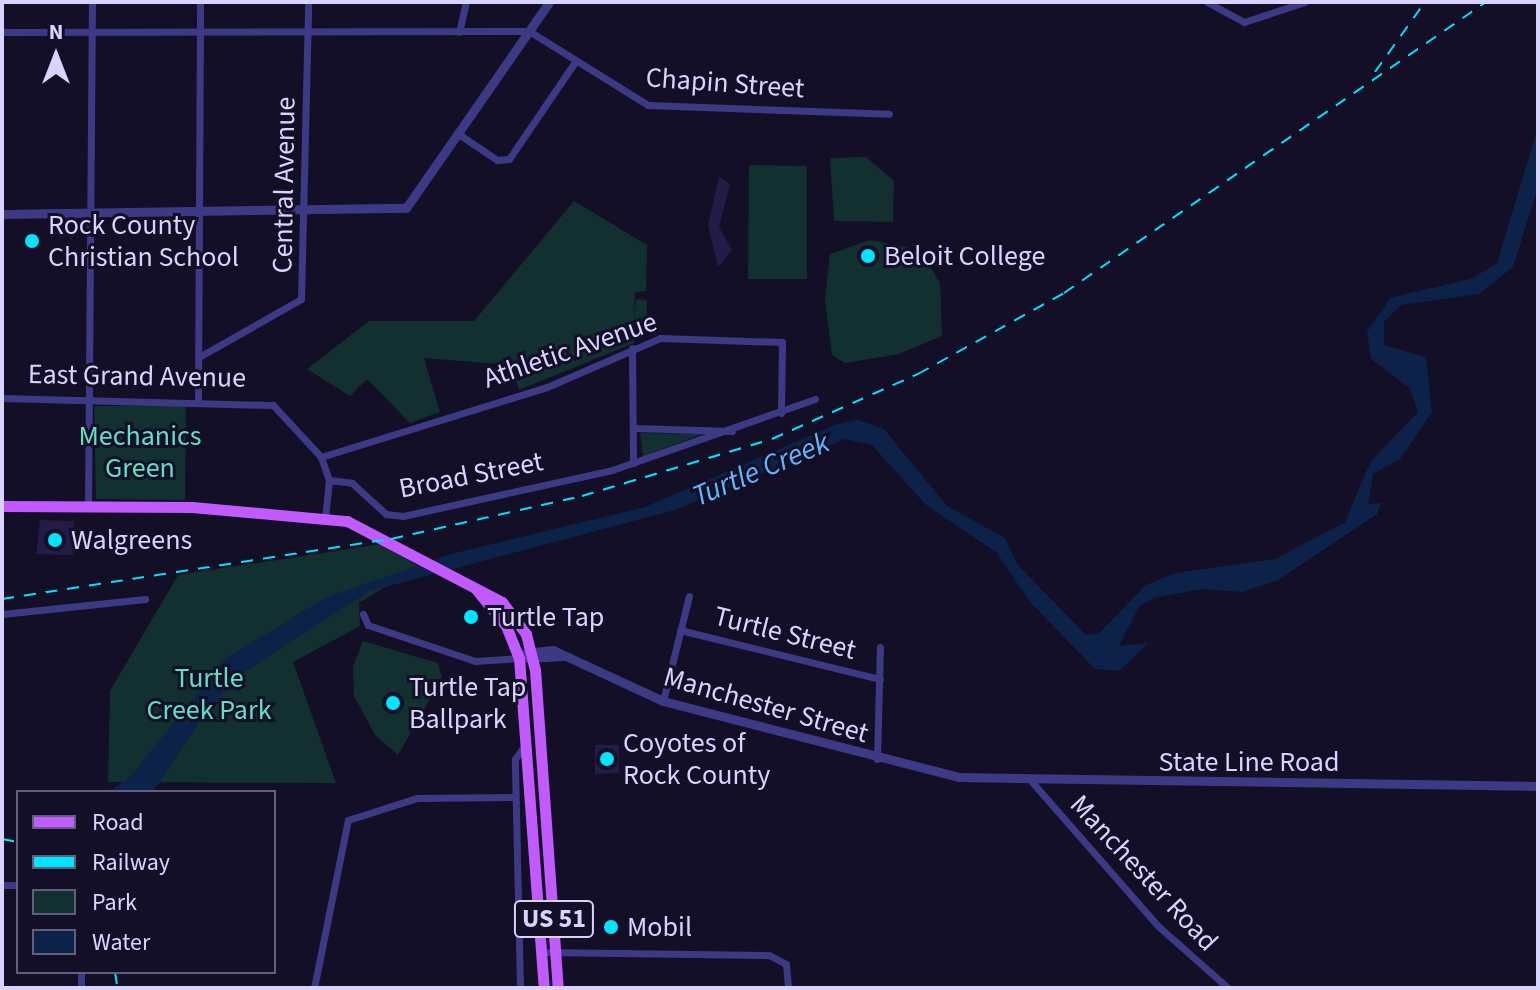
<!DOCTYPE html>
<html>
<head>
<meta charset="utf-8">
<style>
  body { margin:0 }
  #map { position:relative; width:1540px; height:990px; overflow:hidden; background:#130f26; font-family:"Source Sans 3",sans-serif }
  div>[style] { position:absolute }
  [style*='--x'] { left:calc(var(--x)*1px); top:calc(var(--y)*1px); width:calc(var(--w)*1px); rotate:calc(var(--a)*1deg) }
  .green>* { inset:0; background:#12302f }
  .water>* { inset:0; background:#0c2248 }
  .building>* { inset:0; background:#241b47 }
  .minor>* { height:7px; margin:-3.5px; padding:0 3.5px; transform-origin:3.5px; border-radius:3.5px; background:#3d3a85 }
  .tertiary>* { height:9px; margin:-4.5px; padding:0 4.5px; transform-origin:4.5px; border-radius:4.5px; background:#3d3a85 }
  .primary>* { height:11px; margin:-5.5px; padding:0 5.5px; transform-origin:5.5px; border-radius:5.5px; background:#c25bff }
  .rail>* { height:2px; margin-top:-1px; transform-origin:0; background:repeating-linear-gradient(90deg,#00e5ff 0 12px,transparent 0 22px) }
  .dots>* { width:22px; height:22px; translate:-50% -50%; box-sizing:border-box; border:4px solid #130f26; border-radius:50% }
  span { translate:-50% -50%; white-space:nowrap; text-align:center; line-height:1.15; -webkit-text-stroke:6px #130f26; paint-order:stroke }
  .shield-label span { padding:2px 6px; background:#130f26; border:2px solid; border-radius:6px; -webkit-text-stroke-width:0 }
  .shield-label { font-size:26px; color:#d9d4ff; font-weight:700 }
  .street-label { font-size:28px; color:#d9d4ff }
  .poi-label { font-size:28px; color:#d9d4ff }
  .left { translate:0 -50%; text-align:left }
  .park-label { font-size:28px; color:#5fe0c0 }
  .water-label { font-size:30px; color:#62b6ff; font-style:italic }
  .frame { position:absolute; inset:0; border:4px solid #d9d4ff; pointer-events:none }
  .legend { position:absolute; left:16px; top:790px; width:260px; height:184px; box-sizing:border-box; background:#130f26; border:2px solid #625e7d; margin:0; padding:10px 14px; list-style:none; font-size:24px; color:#d9d4ff }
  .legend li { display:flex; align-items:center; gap:16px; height:40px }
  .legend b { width:40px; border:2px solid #625e7d }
  .north { position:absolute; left:16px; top:16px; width:80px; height:80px; -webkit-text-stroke:6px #130f26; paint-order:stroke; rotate:0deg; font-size:22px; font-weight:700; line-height:32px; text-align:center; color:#d9d4ff }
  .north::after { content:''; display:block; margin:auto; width:28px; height:36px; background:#d9d4ff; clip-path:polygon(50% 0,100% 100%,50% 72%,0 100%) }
</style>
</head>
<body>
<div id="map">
  <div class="green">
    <i style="clip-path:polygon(866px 157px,894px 181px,893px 222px,834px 221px,830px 158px)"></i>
    <i style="clip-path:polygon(749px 165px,807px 166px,807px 279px,748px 279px)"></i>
    <i style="clip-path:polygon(574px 201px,647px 245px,646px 291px,635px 292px,634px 320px,636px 299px,647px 300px,647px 323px,634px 323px,634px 343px,519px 390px,510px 365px,424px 358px,440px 412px,410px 423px,367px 379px,350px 396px,307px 369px,369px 321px,474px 321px)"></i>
    <i style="clip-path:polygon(870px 240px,906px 247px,928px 263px,940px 283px,942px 336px,899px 354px,845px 363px,832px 355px,825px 300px,830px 254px)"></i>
    <i style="clip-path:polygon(186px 405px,185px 500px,96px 499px,94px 406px)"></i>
    <i style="clip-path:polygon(640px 433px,702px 434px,703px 434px,643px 456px)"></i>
    <i style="clip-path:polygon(381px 544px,419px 566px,359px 603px,360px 626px,293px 662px,336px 783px,108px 782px,110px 691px,178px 575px)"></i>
    <i style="clip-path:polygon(363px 641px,438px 663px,442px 678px,398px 755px,375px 735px,354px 696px,353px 667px)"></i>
  </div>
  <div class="water">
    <i style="clip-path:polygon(1538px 127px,1538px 187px,1513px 267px,1479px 294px,1401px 305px,1384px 322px,1384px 345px,1426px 357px,1432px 412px,1400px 459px,1373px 474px,1368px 504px,1381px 503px,1377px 514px,1278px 580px,1242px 592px,1203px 589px,1153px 598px,1139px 607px,1119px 646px,1148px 643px,1119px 671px,1095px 669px,1030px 602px,997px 553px,925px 504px,872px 445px,845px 439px,675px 510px,370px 591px,247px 670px,208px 709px,153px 792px,108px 792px,130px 777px,225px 659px,325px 598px,451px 554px,645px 507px,837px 424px,858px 420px,884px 429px,947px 506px,1005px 538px,1017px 564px,1086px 635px,1098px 634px,1146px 585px,1175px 573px,1275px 559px,1345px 522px,1371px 461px,1418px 412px,1410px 388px,1371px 359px,1367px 332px,1390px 298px,1473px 278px,1497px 263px)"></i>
  </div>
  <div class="building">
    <i style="clip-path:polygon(719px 177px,730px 184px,719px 227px,732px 250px,718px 267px,708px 225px)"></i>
    <i style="clip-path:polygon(40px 520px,74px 521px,73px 555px,36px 554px)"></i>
    <i style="clip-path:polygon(595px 745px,619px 745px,619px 773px,595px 774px)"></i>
  </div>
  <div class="minor">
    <i style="--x:1207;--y:2;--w:42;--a:28.4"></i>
    <i style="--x:1244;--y:22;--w:64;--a:-18.2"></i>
    <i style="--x:2;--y:32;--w:527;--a:-0.11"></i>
    <i style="--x:529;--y:31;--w:140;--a:31.9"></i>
    <i style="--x:648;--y:105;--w:241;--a:2.1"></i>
    <i style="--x:459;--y:32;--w:31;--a:-77"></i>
    <i style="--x:460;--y:135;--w:45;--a:34"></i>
    <i style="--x:497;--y:160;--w:12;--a:-5"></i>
    <i style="--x:509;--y:159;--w:117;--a:-55.8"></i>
    <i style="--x:632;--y:348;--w:115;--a:89.5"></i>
    <i style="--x:199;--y:357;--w:117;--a:-29.6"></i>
    <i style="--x:301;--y:299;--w:297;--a:-88.6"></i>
    <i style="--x:2;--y:398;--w:271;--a:1.5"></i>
    <i style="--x:273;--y:405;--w:71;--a:47.3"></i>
    <i style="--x:321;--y:457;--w:24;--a:71"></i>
    <i style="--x:329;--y:480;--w:38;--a:96"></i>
    <i style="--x:198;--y:400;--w:398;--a:-89.7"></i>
    <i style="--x:634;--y:428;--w:98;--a:1.8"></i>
    <i style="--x:321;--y:457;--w:237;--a:-17.2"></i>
    <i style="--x:547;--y:387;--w:123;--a:-23.4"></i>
    <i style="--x:660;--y:338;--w:122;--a:1.9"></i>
    <i style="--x:782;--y:342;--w:71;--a:90.8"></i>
    <i style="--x:329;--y:480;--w:23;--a:7"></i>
    <i style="--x:352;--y:483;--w:46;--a:42.4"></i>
    <i style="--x:386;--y:514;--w:17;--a:7"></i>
    <i style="--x:403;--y:516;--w:214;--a:-12.4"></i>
    <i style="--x:612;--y:470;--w:215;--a:-19.3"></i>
    <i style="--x:88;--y:506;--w:504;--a:-89.55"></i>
    <i style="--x:2;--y:614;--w:144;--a:-6"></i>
    <i style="--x:363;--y:614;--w:12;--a:66"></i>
    <i style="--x:368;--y:625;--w:113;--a:18.6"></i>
    <i style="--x:475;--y:661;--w:44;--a:-3.9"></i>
    <i style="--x:680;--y:630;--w:206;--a:13.8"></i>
    <i style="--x:663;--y:701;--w:108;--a:-76.1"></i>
    <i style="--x:877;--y:759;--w:112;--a:-88.5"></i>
    <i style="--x:1032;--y:782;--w:191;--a:48.8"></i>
    <i style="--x:1158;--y:926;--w:94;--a:41.5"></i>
    <i style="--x:2;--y:885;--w:16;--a:0"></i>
    <i style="--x:543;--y:952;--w:226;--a:0.8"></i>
    <i style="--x:769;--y:955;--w:19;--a:28"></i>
    <i style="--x:786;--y:964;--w:24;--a:85"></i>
    <i style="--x:81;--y:972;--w:16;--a:90"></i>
    <i style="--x:314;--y:988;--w:171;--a:-78.6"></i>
    <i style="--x:348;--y:820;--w:72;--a:-17.7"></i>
    <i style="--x:417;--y:798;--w:98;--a:-0.6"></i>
    <i style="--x:520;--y:988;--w:229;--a:-91.3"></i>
    <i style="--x:515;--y:759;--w:14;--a:-54"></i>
  </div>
  <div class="tertiary">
    <i style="--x:2;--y:214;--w:404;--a:-0.9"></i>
    <i style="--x:406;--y:208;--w:251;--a:-55.2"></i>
    <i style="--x:525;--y:653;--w:28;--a:-6"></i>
    <i style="--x:553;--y:650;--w:121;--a:24.9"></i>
    <i style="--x:663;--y:701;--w:306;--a:14.4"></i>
    <i style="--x:959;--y:777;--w:579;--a:0.89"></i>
    <i style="--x:526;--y:658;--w:37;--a:-3"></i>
  </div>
  <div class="primary">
    <i style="--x:2;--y:506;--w:190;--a:0.3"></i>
    <i style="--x:192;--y:507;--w:156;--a:5.2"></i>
    <i style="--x:347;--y:521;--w:175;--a:27.6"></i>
    <i style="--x:502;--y:602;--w:40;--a:53"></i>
    <i style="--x:526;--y:634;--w:37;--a:76"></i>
    <i style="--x:535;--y:670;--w:319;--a:85.9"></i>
    <i style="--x:476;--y:589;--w:48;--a:51"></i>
    <i style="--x:506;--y:626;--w:35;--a:68"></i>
    <i style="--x:519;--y:658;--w:331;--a:85.7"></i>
  </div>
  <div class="rail">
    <i style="--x:1375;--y:72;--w:86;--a:-54.5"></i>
    <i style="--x:2;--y:599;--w:394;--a:-8.8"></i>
    <i style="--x:391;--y:539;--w:196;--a:-12.7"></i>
    <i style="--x:582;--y:496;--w:198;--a:-16.7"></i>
    <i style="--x:772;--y:439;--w:160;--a:-24"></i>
    <i style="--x:918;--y:374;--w:167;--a:-29"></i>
    <i style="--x:1064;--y:293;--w:513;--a:-34.59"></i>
    <i style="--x:2;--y:839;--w:16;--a:11"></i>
    <i style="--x:115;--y:972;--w:13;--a:81"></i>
  </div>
  <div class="dots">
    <i style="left:32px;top:241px;background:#00e5ff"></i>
    <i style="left:868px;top:256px;background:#00e5ff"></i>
    <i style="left:55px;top:540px;background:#00e5ff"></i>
    <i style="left:471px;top:617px;background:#00e5ff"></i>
    <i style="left:393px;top:703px;background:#00e5ff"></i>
    <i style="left:607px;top:759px;background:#00e5ff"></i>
    <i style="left:611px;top:927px;background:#00e5ff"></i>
  </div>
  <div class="shield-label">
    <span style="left:554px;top:919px">US 51</span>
  </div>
  <div class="street-label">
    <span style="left:725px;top:83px;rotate:4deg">Chapin Street</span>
    <span style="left:284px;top:185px;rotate:-89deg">Central Avenue</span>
    <span style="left:570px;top:350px;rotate:-19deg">Athletic Avenue</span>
    <span style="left:137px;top:376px;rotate:1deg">East Grand Avenue</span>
    <span style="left:471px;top:475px;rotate:-11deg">Broad Street</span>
    <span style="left:785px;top:633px;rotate:14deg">Turtle Street</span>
    <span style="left:766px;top:705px;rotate:16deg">Manchester Street</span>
    <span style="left:1249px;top:762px">State Line Road</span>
    <span style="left:1144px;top:873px;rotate:47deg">Manchester Road</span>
  </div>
  <div class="poi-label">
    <span class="left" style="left:48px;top:241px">Rock County<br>Christian School</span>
    <span class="left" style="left:884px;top:256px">Beloit College</span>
    <span class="left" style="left:71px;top:540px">Walgreens</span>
    <span class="left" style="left:487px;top:617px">Turtle Tap</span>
    <span class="left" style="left:409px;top:703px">Turtle Tap<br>Ballpark</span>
    <span class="left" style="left:623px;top:759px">Coyotes of<br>Rock County</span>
    <span class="left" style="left:627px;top:927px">Mobil</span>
  </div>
  <div class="park-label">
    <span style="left:140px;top:452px">Mechanics<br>Green</span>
    <span style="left:209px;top:694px">Turtle<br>Creek Park</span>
  </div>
  <div class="water-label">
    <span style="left:761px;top:470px;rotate:-23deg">Turtle Creek</span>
  </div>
  <div class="frame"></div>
  <ul class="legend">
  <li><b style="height:10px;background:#c25bff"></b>Road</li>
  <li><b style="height:10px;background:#00e5ff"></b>Railway</li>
  <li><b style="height:22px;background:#12302f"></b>Park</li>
  <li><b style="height:22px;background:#0c2248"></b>Water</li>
  </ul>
  <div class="north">N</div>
</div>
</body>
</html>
